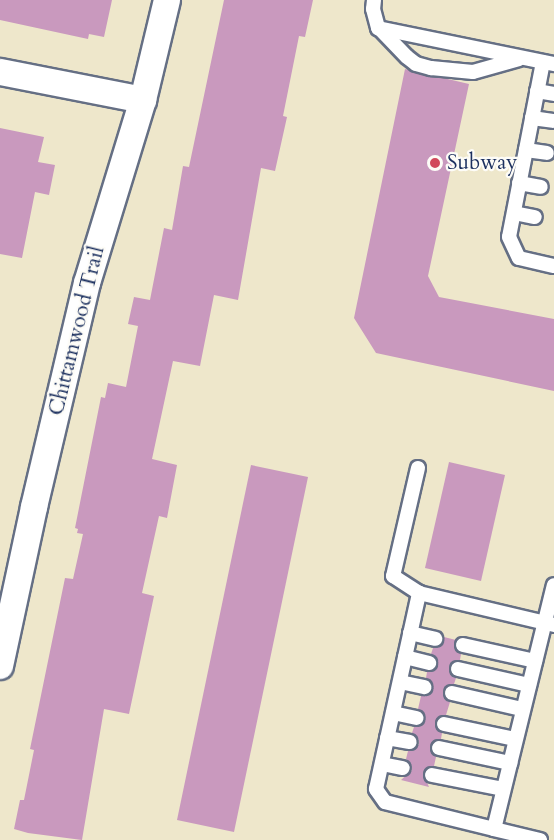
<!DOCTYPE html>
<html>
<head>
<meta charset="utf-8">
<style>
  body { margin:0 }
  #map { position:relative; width:554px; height:840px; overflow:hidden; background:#eee7cb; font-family:Cardo,serif }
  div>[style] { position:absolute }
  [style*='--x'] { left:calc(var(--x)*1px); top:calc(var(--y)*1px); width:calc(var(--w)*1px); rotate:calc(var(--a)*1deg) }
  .building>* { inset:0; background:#c999be }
  .roads { filter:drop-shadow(2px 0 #656f84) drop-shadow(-2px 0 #656f84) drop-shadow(0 2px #656f84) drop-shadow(0 -2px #656f84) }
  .service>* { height:14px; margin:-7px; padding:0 7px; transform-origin:7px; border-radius:7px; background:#fff }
  .minor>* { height:26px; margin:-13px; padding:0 13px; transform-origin:13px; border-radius:13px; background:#fff }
  .dots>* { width:16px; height:16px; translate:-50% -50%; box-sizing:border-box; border:3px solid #fdfcf7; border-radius:50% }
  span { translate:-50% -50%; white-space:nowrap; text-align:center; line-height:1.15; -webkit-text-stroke:4.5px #fdfcf7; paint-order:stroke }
  .poi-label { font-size:21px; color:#1b2f5e }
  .left { translate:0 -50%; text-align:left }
  .street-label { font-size:21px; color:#1b2f5e }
</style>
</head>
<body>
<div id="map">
  <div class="building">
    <i style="clip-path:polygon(0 0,112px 0,104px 37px,89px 34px,88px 39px,0 20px)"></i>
    <i style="clip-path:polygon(224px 0,313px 0,305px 37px,299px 36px,283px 116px,287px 117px,275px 171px,261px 168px,238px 300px,214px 295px,200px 366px,173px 361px,152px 459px,177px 465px,167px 518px,159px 516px,142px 593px,154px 596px,129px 714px,104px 709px,82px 840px,28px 833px,14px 829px,20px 800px,24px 800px,34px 750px,30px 749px,65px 578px,73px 579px,83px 534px,77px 533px,78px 529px,75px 528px,101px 397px,105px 398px,108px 383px,126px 387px,138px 326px,128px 324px,134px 297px,150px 300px,164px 228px,172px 230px,183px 166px,189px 167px)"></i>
    <i style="clip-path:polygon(405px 69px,469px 84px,428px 276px,439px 297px,554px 319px,554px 391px,376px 353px,354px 318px)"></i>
    <i style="clip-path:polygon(0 128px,44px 137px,38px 162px,55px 165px,49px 195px,35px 192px,22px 258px,0 254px)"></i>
    <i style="clip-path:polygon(449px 462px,505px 475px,481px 581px,425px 568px)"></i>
    <i style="clip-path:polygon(251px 465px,308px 477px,234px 832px,177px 820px)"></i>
    <i style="clip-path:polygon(444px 637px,456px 640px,455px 648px,461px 654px,460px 660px,455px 661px,449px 666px,450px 672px,456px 678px,454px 684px,449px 685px,443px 690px,444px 696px,450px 702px,446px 715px,441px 716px,435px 722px,436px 727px,442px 733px,441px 739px,436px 740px,430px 746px,431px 751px,436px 757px,434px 766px,429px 767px,423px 773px,429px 787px,401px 780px,412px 770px,411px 765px,406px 759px,408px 751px,414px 750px,419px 744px,418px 738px,412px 733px,414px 727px,419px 726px,425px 720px,424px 715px,418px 709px,421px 696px,427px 695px,433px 689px,432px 684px,426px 678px,427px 672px,432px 671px,438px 666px,437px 660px,431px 654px,433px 648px,442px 645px)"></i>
  </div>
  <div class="roads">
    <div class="service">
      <i style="--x:374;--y:0;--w:9;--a:96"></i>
      <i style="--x:373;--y:9;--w:20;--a:75"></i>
      <i style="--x:378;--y:28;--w:180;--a:11.6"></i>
      <i style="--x:379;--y:28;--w:40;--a:46"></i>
      <i style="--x:407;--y:57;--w:11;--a:38"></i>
      <i style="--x:416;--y:64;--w:16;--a:15"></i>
      <i style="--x:431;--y:68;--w:42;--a:5.4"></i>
      <i style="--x:473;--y:72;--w:48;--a:-15.8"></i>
      <i style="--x:543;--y:62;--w:178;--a:101"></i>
      <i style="--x:509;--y:237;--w:23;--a:65"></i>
      <i style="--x:519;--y:258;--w:36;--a:13"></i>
      <i style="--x:537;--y:91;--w:17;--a:10"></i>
      <i style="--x:532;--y:118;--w:21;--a:8"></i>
      <i style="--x:526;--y:150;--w:21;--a:8"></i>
      <i style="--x:519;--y:183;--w:22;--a:10"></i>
      <i style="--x:514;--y:213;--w:21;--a:11"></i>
      <i style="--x:418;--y:468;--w:111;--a:103"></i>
      <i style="--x:393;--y:576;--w:31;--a:33"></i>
      <i style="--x:410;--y:633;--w:26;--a:13"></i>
      <i style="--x:463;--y:645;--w:74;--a:12.5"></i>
      <i style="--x:405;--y:657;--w:25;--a:14"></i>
      <i style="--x:458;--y:669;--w:73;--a:12.7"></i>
      <i style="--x:400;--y:682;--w:25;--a:12"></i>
      <i style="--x:452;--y:693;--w:72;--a:12.9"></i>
      <i style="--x:393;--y:713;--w:24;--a:12"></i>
      <i style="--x:444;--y:724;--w:73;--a:11.9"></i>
      <i style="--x:387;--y:738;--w:23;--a:10"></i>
      <i style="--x:439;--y:748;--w:73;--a:11.9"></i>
      <i style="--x:382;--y:764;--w:21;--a:11"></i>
      <i style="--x:432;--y:775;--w:72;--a:11.2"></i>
      <i style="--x:494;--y:829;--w:112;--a:-166.1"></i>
      <i style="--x:385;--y:802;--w:16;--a:-125"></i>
      <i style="--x:376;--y:789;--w:201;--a:-77.6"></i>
      <i style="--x:419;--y:593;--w:139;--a:13.3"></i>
      <i style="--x:540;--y:840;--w:47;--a:-166.6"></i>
      <i style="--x:494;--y:829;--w:251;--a:-76.2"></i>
    </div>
    <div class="minor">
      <i style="--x:0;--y:72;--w:146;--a:11.1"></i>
      <i style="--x:0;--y:666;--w:163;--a:-77.9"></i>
      <i style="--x:34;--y:507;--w:230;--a:-76.7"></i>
      <i style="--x:87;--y:283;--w:191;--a:-73"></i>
      <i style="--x:143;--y:100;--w:103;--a:-76.5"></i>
    </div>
  </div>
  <div class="dots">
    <i style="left:435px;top:163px;background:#d1495b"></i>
  </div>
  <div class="poi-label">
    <span class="left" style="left:447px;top:163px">Subway</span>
  </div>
  <div class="street-label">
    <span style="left:77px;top:331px;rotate:-76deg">Chittamwood Trail</span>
  </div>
</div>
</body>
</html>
